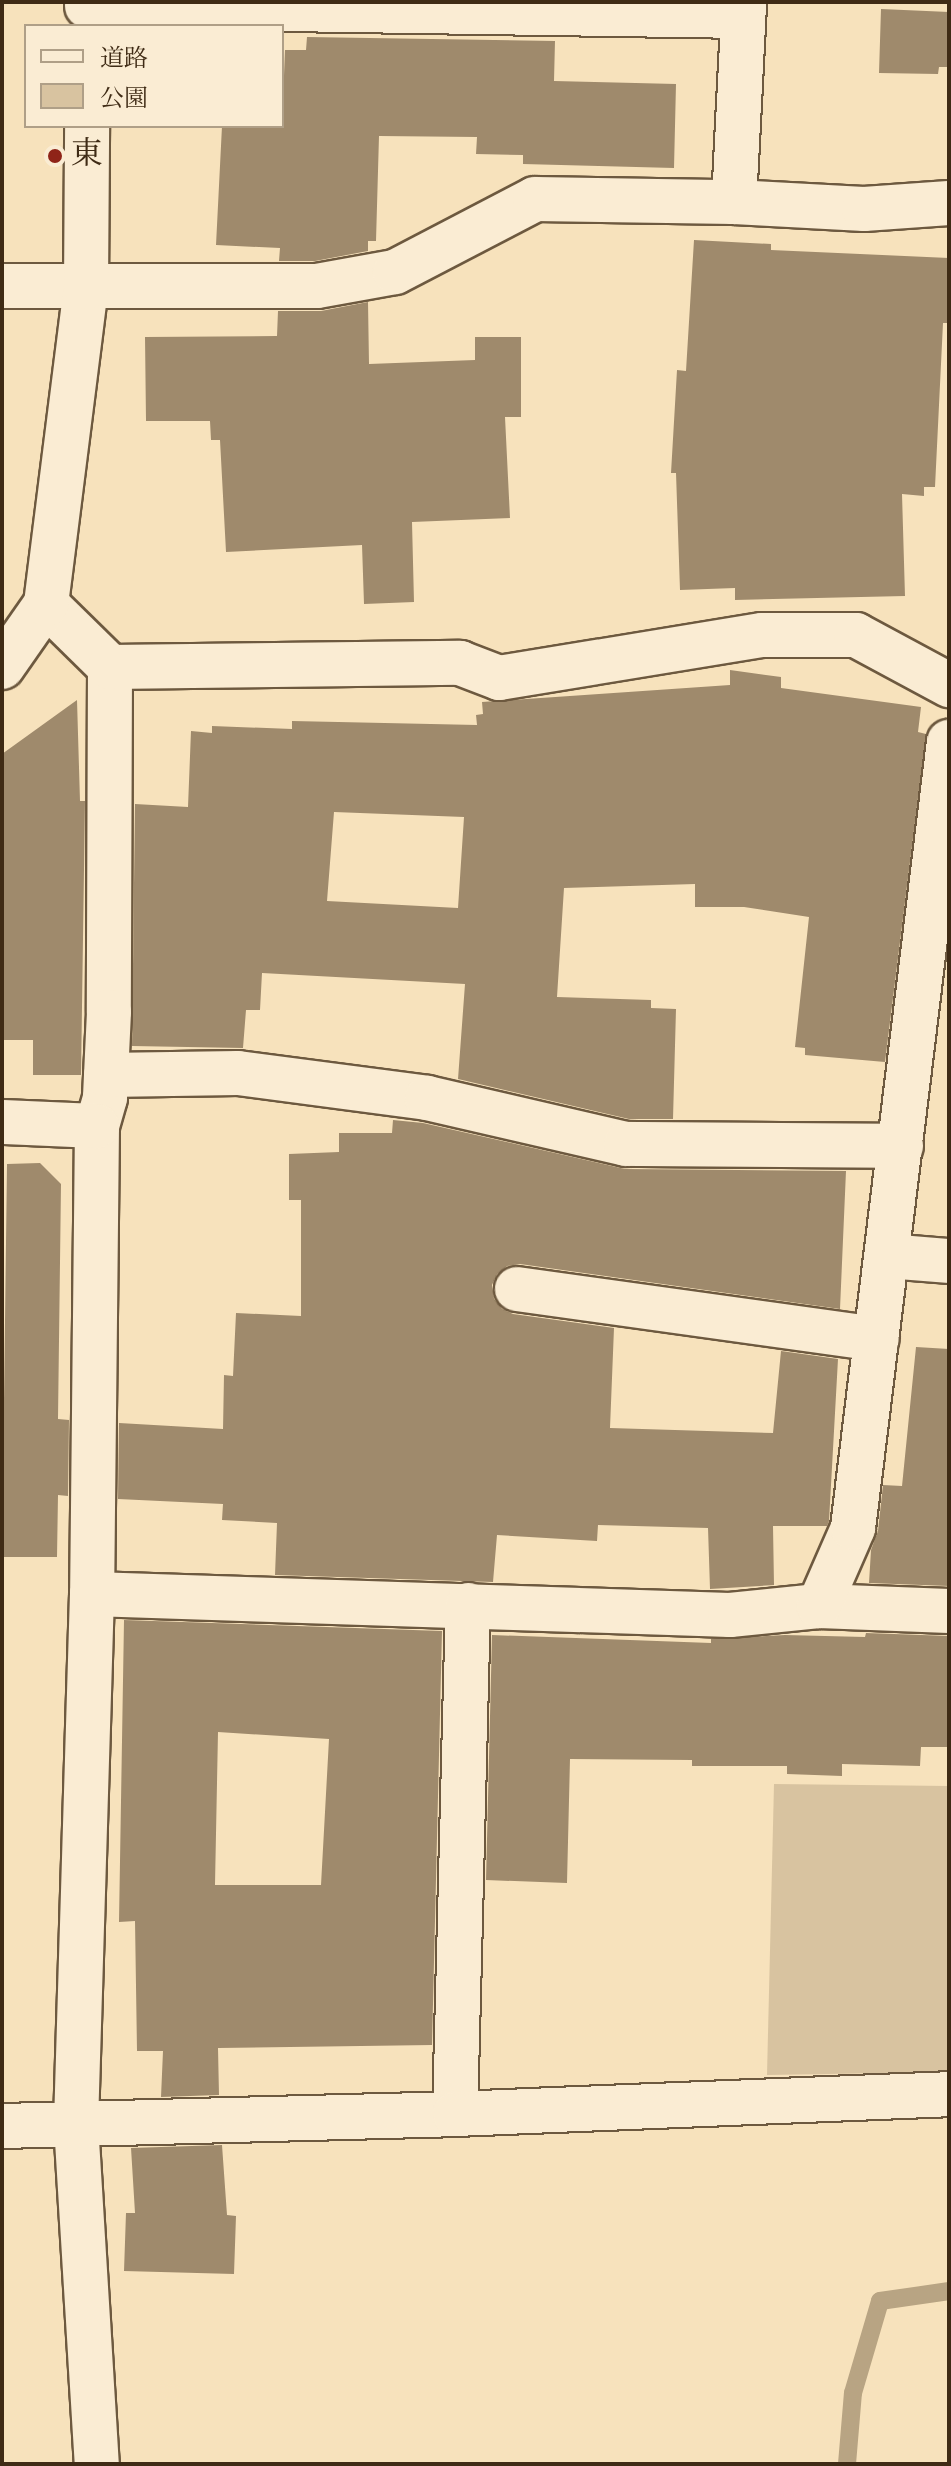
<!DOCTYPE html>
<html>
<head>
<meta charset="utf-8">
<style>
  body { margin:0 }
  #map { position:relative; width:951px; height:2466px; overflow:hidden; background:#f7e2bc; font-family:"IM FELL English","Noto Serif JP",serif }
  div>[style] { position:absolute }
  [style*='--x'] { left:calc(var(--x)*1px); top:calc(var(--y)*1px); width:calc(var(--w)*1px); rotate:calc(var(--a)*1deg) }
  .green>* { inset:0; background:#d8c3a0 }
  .stream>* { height:18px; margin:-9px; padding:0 9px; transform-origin:9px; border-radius:9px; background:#b8a483 }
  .building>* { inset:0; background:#9f8a6c }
  .roads { filter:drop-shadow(2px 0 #6d593f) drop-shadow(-2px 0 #6d593f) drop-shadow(0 2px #6d593f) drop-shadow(0 -2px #6d593f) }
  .minor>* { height:44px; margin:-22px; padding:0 22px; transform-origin:22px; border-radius:22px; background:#faecd3 }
  .dots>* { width:22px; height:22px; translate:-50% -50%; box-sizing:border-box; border:4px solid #faecd3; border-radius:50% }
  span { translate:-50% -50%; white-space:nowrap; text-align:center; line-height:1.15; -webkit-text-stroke:8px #faecd3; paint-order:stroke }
  .poi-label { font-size:32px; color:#3f2b15 }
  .left { translate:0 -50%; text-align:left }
  .frame { position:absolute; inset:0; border:4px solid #3f2b15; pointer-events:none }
  .legend { position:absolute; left:24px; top:24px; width:260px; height:104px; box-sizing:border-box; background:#faecd3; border:2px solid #af9f87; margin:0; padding:10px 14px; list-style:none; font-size:24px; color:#3f2b15 }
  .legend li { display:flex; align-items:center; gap:16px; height:40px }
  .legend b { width:40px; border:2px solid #af9f87 }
</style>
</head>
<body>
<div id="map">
  <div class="green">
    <i style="clip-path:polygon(774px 1784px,949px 1786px,949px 2072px,767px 2075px)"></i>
  </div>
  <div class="stream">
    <i style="--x:847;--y:2464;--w:71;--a:-85.2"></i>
    <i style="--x:853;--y:2393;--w:96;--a:-73.6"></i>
    <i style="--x:880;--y:2301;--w:70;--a:-8.2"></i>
  </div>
  <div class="building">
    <i style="clip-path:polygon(881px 9px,949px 12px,949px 67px,939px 67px,938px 74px,879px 73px)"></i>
    <i style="clip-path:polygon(307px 37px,555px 41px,554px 81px,676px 84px,674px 168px,523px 164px,523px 155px,476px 154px,477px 137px,379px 136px,376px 241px,368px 241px,368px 251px,315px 261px,279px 261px,280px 248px,216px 245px,222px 126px,282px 126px,285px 50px,306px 50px)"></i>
    <i style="clip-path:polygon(694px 240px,771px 244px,771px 250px,949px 258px,949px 323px,943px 323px,935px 487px,924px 487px,924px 496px,902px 494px,905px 596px,735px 600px,735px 588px,680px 590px,676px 473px,671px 473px,677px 370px,686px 371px)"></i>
    <i style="clip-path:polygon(368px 302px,369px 364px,475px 360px,475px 337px,521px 337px,521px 417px,505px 417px,510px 518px,412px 522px,414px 602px,364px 604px,362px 545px,226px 552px,220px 440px,211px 440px,210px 421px,146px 421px,145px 337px,277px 336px,278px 311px,321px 311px)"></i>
    <i style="clip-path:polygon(evenodd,730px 670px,781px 677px,781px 688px,921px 707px,918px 732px,926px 734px,885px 1062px,805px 1055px,805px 1048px,795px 1047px,809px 917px,744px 907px,695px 907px,695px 884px,564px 888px,557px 997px,651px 1000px,651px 1008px,676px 1009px,673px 1119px,629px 1119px,458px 1079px,465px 984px,262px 973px,260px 1010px,246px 1010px,243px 1048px,132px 1046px,135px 804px,188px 807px,191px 731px,212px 733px,212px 726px,292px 729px,292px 721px,477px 725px,476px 715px,483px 714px,482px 702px,730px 685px,730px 670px,334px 812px,464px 817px,458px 908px,327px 901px,334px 812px)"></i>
    <i style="clip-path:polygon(77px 700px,80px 801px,85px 801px,81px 1075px,33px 1075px,33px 1040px,2px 1040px,2px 754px)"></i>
    <i style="clip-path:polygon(393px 1120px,423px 1123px,625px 1169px,846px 1171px,840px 1309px,520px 1264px,507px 1266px,497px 1274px,492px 1285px,494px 1299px,502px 1309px,513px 1314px,614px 1328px,610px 1428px,773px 1433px,781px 1351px,838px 1359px,829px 1521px,827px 1526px,773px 1526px,774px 1585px,710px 1589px,708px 1528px,598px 1525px,597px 1541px,497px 1535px,493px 1582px,275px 1575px,277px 1523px,222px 1520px,223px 1504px,118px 1499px,119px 1423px,223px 1429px,224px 1375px,233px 1376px,236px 1313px,301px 1316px,301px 1200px,289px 1200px,289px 1154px,339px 1152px,339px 1133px,392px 1133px)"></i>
    <i style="clip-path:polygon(40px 1163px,61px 1184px,58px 1419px,69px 1420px,68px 1496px,58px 1495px,57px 1557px,2px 1557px,7px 1164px)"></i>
    <i style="clip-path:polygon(916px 1347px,949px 1349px,949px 1586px,869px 1583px,871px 1550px,878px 1531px,883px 1485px,902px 1486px)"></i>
    <i style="clip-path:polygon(evenodd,124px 1620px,442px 1631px,432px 2045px,218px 2048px,219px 2095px,161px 2097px,163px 2051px,137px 2051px,135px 1921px,119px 1922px,124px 1620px,218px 1732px,329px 1739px,321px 1885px,215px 1885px,218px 1732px)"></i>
    <i style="clip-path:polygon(866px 1633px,949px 1636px,949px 1747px,921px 1747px,920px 1766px,842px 1764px,842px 1776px,787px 1774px,787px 1766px,692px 1766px,692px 1760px,570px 1759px,567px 1883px,486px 1880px,492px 1635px,711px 1643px,711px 1639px,785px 1635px,865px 1637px)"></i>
    <i style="clip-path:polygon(222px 2145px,227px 2215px,236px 2216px,234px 2274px,124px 2271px,126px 2213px,135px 2213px,131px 2148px)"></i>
  </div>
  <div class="roads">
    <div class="minor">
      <i style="--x:87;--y:6;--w:656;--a:0.87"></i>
      <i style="--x:734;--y:202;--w:200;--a:-87.1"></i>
      <i style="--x:2;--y:286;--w:315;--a:0"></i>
      <i style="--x:317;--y:286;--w:79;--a:-10.2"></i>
      <i style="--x:395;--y:272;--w:158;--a:-27.5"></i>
      <i style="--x:535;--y:199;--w:199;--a:0.9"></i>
      <i style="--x:734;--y:202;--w:130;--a:3.1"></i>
      <i style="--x:864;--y:209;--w:85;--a:-4"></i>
      <i style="--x:46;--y:604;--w:90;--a:44.5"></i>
      <i style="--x:110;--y:667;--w:345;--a:90.2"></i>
      <i style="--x:109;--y:1012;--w:86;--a:92.7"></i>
      <i style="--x:105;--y:1098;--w:29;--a:106"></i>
      <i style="--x:97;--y:1126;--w:468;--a:90.6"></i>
      <i style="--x:92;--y:1594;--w:530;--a:91.73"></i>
      <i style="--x:76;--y:2124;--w:341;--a:86.5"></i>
      <i style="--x:2;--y:667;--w:77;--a:-55.1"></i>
      <i style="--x:46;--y:604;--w:320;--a:-82.8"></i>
      <i style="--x:86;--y:287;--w:161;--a:-89.6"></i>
      <i style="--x:110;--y:667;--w:350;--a:-0.7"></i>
      <i style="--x:460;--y:663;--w:42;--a:21"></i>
      <i style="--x:499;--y:678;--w:266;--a:-9.3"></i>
      <i style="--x:762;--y:635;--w:94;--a:0"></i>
      <i style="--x:856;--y:635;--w:106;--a:28.3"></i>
      <i style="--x:106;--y:1075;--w:132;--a:-0.9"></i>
      <i style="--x:238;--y:1073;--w:191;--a:7.5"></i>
      <i style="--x:427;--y:1098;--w:204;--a:13"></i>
      <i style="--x:626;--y:1144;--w:275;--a:0.4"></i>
      <i style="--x:2;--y:1122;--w:95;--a:2.4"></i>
      <i style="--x:887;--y:1256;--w:62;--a:4.6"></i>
      <i style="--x:517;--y:1289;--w:363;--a:7.9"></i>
      <i style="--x:92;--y:1594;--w:638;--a:1.89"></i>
      <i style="--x:730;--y:1615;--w:89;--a:-5.8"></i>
      <i style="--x:819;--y:1606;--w:130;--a:2.2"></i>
      <i style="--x:819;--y:1606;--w:85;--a:-66.4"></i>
      <i style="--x:853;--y:1528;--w:792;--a:-83.04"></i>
      <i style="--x:455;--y:2114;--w:509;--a:-88.54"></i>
      <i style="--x:2;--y:2126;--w:453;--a:-1.5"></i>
      <i style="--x:455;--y:2114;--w:494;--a:-2.3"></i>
    </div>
  </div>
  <div class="dots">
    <i style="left:55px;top:156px;background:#8f2418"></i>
  </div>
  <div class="poi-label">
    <span class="left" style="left:71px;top:156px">東</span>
  </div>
  <div class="frame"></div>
  <ul class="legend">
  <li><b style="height:10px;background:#faecd3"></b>道路</li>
  <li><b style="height:22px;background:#d8c3a0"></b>公園</li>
  </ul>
</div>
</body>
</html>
